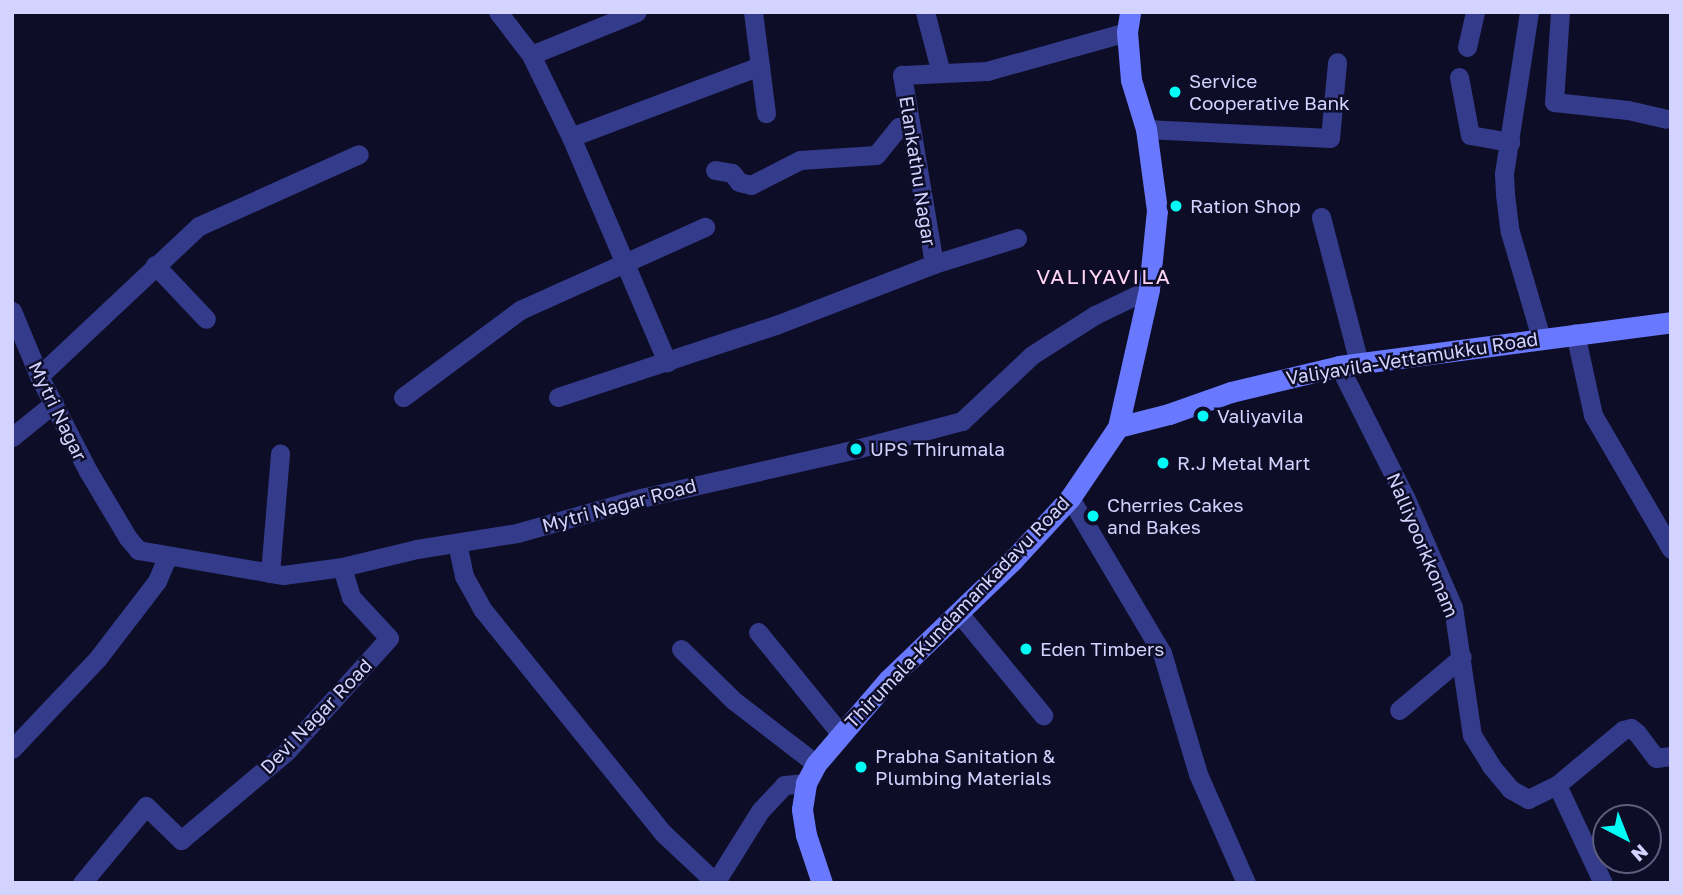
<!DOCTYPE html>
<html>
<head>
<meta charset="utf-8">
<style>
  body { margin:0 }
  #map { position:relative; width:1683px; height:895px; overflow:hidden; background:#0e0d27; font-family:"Golos Text",sans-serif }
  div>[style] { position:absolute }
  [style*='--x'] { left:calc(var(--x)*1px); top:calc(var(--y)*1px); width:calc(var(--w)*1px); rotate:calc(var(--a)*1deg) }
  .street>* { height:19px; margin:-9.5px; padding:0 9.5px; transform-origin:9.5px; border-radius:9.5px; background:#333b8a }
  .secondary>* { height:21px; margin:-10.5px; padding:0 10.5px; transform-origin:10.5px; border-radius:10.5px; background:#6979ff }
  .dots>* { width:19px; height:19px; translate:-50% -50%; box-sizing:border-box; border:4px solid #0e0d27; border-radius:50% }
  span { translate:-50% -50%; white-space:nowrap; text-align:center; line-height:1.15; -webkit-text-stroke:5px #0e0d27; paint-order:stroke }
  .poi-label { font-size:19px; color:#d2d3ff }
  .left { translate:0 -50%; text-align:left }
  .street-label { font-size:19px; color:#d2d3ff }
  .neighbourhood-label { font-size:21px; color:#ffd4f5; letter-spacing:2px }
  .frame { position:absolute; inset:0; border:14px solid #d2d3ff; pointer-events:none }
  .north { position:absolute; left:1592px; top:804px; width:70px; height:70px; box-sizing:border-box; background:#0e0d27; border:2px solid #5c5c7d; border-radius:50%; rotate:138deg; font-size:19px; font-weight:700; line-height:28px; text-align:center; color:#d2d3ff }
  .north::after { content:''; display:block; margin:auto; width:24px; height:32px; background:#00fdf6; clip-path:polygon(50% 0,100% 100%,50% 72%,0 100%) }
</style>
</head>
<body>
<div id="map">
  <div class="street">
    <i style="--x:498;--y:12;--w:54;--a:52.5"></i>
    <i style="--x:531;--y:55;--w:91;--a:64"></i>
    <i style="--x:571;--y:137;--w:245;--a:66.9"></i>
    <i style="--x:753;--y:12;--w:102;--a:82.7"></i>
    <i style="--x:925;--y:12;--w:63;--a:75.3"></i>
    <i style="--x:1529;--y:12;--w:164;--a:98.8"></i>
    <i style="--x:1504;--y:174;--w:20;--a:87"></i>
    <i style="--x:1505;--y:194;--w:38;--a:83"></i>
    <i style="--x:1510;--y:232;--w:110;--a:73.7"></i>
    <i style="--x:1560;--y:12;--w:90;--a:93.8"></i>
    <i style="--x:1554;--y:102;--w:74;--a:6.2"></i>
    <i style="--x:1628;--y:110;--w:39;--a:13"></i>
    <i style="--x:1467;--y:47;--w:36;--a:-77"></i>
    <i style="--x:531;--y:55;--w:114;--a:-22.1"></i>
    <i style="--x:1459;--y:77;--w:59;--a:79.3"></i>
    <i style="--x:1470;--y:135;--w:41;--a:9.9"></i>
    <i style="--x:1146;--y:129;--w:184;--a:2.8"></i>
    <i style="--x:1330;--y:138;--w:76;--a:-84.7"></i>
    <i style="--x:571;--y:137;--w:202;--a:-20.6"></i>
    <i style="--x:715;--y:170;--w:17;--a:10"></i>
    <i style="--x:732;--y:173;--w:11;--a:52"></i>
    <i style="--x:739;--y:182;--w:12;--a:14"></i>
    <i style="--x:751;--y:185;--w:55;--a:-27"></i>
    <i style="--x:800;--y:160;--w:76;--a:-3.8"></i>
    <i style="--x:876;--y:155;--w:36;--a:-51"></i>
    <i style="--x:899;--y:127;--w:11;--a:0"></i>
    <i style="--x:1321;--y:217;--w:151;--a:75.4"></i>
    <i style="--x:934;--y:264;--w:87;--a:-17.4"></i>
    <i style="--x:155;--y:265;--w:74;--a:46.6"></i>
    <i style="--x:12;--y:311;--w:70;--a:67.4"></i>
    <i style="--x:39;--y:376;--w:107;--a:62.7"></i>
    <i style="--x:88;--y:471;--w:78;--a:59.2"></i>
    <i style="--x:128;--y:538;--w:16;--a:50"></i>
    <i style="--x:138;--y:550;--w:147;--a:9.8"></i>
    <i style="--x:283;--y:575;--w:60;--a:-7.7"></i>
    <i style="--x:342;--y:567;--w:77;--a:-13.5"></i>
    <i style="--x:417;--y:549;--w:101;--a:-9.1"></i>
    <i style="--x:517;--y:533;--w:129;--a:-15.8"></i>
    <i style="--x:641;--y:498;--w:221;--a:-12.8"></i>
    <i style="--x:856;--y:449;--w:110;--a:-14.8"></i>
    <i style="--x:962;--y:421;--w:96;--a:-43.3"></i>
    <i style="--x:1032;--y:355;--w:75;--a:-32.4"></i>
    <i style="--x:1095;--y:315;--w:60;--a:-25.7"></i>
    <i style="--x:1575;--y:333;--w:84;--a:77.6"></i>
    <i style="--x:1593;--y:415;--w:155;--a:59.8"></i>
    <i style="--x:1339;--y:366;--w:149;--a:63.3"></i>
    <i style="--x:1406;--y:499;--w:118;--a:66.5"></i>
    <i style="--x:1453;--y:607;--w:129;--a:81.6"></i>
    <i style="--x:1472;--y:735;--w:36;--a:58"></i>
    <i style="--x:1491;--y:766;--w:30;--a:50"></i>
    <i style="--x:1510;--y:789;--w:21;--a:29"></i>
    <i style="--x:1528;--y:799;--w:32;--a:-26"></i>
    <i style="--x:1557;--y:785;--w:86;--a:-39.8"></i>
    <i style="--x:1623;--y:730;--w:8;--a:-14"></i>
    <i style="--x:1631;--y:728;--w:8;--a:40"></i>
    <i style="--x:1637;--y:733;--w:31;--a:53"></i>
    <i style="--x:1656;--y:758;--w:15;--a:-8"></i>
    <i style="--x:39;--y:376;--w:219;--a:-43.2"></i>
    <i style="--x:199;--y:226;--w:175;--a:-24.2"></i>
    <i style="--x:403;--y:397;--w:146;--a:-36.6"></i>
    <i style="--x:520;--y:310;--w:203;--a:-24.2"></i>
    <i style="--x:558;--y:397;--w:230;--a:-18.3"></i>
    <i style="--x:776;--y:325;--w:169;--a:-21.1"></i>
    <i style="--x:934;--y:264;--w:192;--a:-99.6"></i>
    <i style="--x:902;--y:75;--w:85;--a:-2.7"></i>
    <i style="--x:987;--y:71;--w:145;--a:-15.6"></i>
    <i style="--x:12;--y:437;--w:54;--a:-39"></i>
    <i style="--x:1070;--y:498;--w:180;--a:59.3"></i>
    <i style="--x:1162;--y:653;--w:126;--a:73.4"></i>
    <i style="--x:1198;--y:774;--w:119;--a:66.2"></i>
    <i style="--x:457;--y:543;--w:34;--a:78"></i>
    <i style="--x:464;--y:576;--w:39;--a:61"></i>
    <i style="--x:483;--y:610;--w:287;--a:51.1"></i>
    <i style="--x:663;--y:833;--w:73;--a:43.3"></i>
    <i style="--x:270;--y:573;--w:120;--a:-85.2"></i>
    <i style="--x:958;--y:612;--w:134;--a:50.5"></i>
    <i style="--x:758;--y:632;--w:130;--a:50.9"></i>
    <i style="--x:681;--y:649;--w:73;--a:44.4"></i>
    <i style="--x:733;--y:700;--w:105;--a:37.6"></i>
    <i style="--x:1399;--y:710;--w:82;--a:-40.1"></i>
    <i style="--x:12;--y:749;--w:125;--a:-46.6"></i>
    <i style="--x:98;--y:658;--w:97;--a:-52.5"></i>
    <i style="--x:157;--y:581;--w:26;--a:-67"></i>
    <i style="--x:1557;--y:785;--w:108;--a:64.9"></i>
    <i style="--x:82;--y:883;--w:100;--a:-50.3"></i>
    <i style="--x:146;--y:806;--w:49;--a:44.2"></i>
    <i style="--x:181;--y:840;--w:138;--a:-40"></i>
    <i style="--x:287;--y:751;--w:152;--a:-47.9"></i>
    <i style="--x:389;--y:638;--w:56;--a:-132.8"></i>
    <i style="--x:351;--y:597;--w:31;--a:-107"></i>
    <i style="--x:715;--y:883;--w:85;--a:-58"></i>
    <i style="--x:760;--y:811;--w:35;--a:-47"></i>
    <i style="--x:784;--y:785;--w:22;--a:-5"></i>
  </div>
  <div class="secondary">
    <i style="--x:1118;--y:427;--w:53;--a:-14.3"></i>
    <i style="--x:1169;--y:414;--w:66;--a:-19.5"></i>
    <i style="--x:1231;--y:392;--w:111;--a:-13.5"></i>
    <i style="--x:1339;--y:366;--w:335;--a:-7.5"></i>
    <i style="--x:822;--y:883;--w:51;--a:-108.4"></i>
    <i style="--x:806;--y:835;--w:26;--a:-99"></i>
    <i style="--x:802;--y:809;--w:26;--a:-81"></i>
    <i style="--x:806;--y:783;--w:21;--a:-62"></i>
    <i style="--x:816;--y:764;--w:111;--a:-49.4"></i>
    <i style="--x:888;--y:680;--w:173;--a:-43.8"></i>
    <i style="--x:1013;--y:560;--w:84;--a:-47.4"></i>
    <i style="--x:1070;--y:498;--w:86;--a:-55.9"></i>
    <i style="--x:1118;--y:427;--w:141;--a:-77.3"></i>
    <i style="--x:1149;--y:289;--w:79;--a:-84.2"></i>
    <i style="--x:1157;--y:210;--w:82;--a:-97.7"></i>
    <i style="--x:1146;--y:129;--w:51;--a:-107"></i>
    <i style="--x:1131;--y:80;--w:48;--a:-94.8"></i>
    <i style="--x:1127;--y:32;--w:20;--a:-81"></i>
  </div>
  <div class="dots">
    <i style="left:1175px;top:92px;background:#00fdf6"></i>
    <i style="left:1176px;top:206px;background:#00fdf6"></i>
    <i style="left:1203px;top:416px;background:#00fdf6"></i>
    <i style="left:856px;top:449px;background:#00fdf6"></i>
    <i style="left:1163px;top:463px;background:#00fdf6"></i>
    <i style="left:1093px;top:516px;background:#00fdf6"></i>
    <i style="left:1026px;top:649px;background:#00fdf6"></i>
    <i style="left:861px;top:767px;background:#00fdf6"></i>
  </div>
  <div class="poi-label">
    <span class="left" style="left:1189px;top:92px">Service<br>Cooperative Bank</span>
    <span class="left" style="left:1190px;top:206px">Ration Shop</span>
    <span class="left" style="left:1217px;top:416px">Valiyavila</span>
    <span class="left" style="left:870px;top:449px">UPS Thirumala</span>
    <span class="left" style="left:1177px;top:463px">R.J Metal Mart</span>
    <span class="left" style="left:1107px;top:516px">Cherries Cakes<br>and Bakes</span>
    <span class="left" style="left:1040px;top:649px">Eden Timbers</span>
    <span class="left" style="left:875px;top:767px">Prabha Sanitation &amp;<br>Plumbing Materials</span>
  </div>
  <div class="street-label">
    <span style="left:918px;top:171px;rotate:81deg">Elankathu Nagar</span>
    <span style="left:1412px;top:358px;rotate:-9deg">Valiyavila-Vettamukku Road</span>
    <span style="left:58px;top:411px;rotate:64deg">Mytri Nagar</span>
    <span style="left:619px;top:505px;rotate:-15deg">Mytri Nagar Road</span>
    <span style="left:1423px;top:545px;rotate:67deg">Nalliyoorkkonam</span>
    <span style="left:957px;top:612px;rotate:-46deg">Thirumala-Kundamankadavu Road</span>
    <span style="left:316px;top:716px;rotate:-46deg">Devi Nagar Road</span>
  </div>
  <div class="neighbourhood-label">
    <span style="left:1104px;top:276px">VALIYAVILA</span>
  </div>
  <div class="frame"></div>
  <div class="north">N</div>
</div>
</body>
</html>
